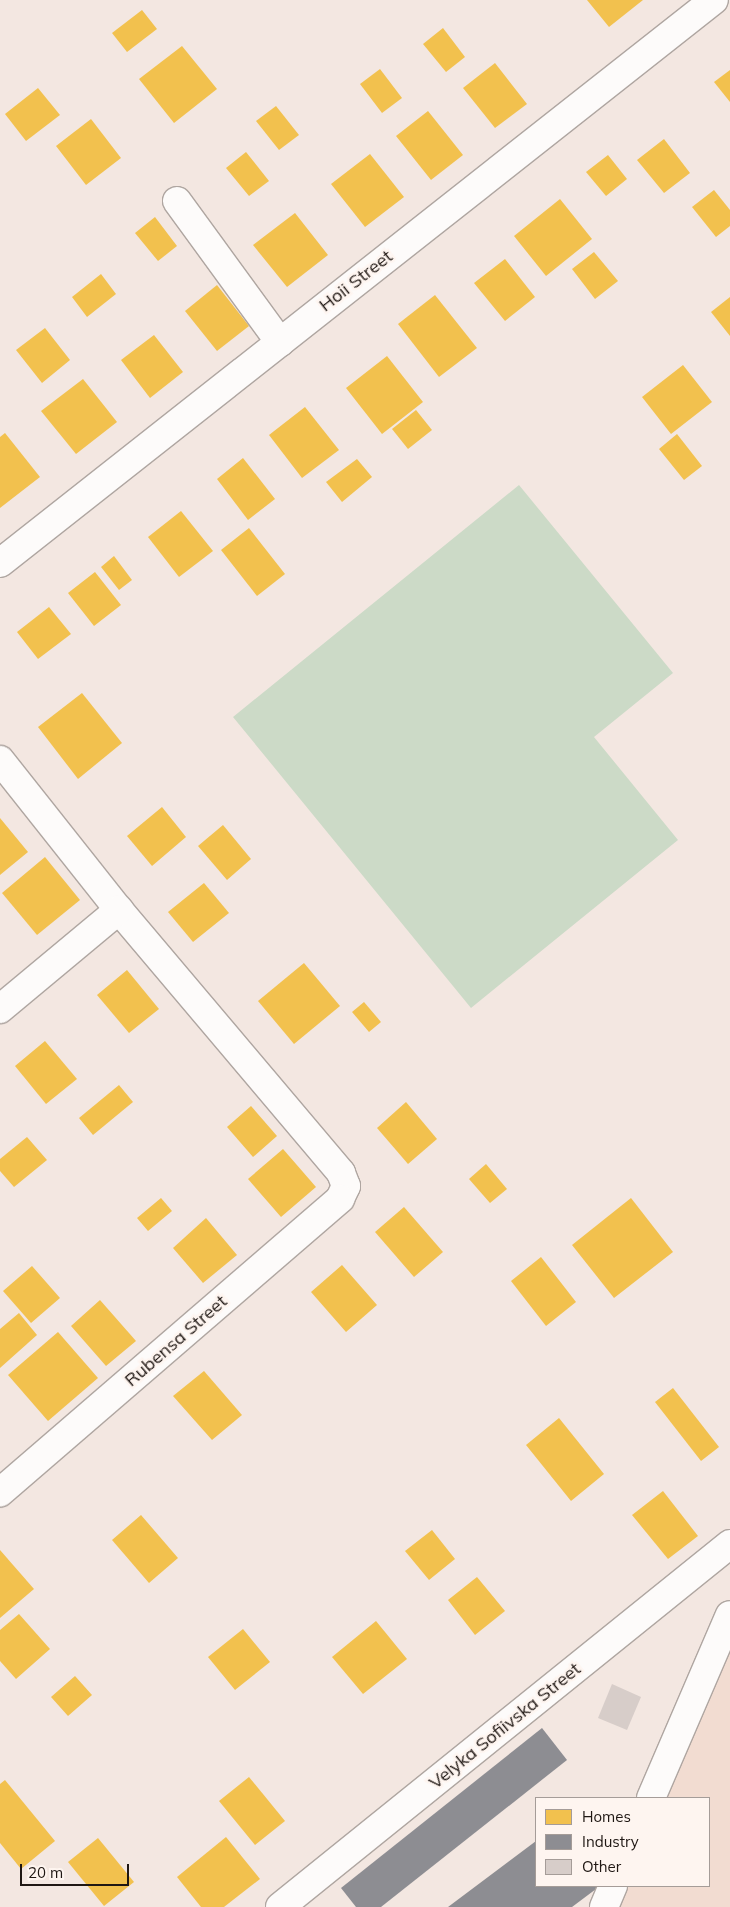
<!DOCTYPE html>
<html>
<head>
<meta charset="utf-8">
<style>
  body { margin:0 }
  #map { position:relative; width:730px; height:1907px; overflow:hidden; background:#f3e7e1; font-family:Mulish,sans-serif }
  div>[style] { position:absolute }
  [style*='--x'] { left:calc(var(--x)*1px); top:calc(var(--y)*1px); width:calc(var(--w)*1px); rotate:calc(var(--a)*1deg) }
  .built>* { inset:0; background:#f2dcd1 }
  .green>* { inset:0; background:#ccdac7 }
  .homes>* { inset:0; background:#f2c14e }
  .industry>* { inset:0; background:#8d8d92 }
  .building>* { inset:0; background:#d7cdc9 }
  .roads { filter:drop-shadow(1px 0 #afa6a1) drop-shadow(-1px 0 #afa6a1) drop-shadow(0 1px #afa6a1) drop-shadow(0 -1px #afa6a1) }
  .minor>* { height:28px; margin:-14px; padding:0 14px; transform-origin:14px; border-radius:14px; background:#fdfbfa }
  span { translate:-50% -50%; white-space:nowrap; text-align:center; line-height:1.15; -webkit-text-stroke:5px #fef5f0; paint-order:stroke }
  .street-label { font-size:18px; color:#1f1713 }
  .legend { position:absolute; left:535px; top:1797px; width:175px; height:90px; box-sizing:border-box; background:#fef5f0; border:1px solid #a59c98; margin:0; padding:6px 9px; list-style:none; font-size:15px; color:#1f1713 }
  .legend li { display:flex; align-items:center; gap:10px; height:25px }
  .legend b { width:25px; border:1px solid #a59c98 }
  .scale { position:absolute; left:20px; top:1864px; width:109px; height:22px; box-sizing:border-box; border:2px solid #1f1713; border-top:0; padding-left:6px; font-size:15px; line-height:18px; white-space:nowrap; color:#1f1713; -webkit-text-stroke:4px #fef5f0; paint-order:stroke }
</style>
</head>
<body>
<div id="map">
  <div class="built">
    <i style="clip-path:polygon(730px 1615px,730px 1907px,604px 1907px,613px 1886px,709px 1886px,709px 1798px,651px 1798px)"></i>
  </div>
  <div class="green">
    <i style="clip-path:polygon(519px 485px,673px 673px,594px 737px,678px 840px,471px 1008px,233px 717px)"></i>
  </div>
  <div class="homes">
    <i style="clip-path:polygon(587px 0,643px 0,609px 27px)"></i>
    <i style="clip-path:polygon(142px 10px,157px 29px,127px 52px,112px 33px)"></i>
    <i style="clip-path:polygon(443px 28px,465px 57px,446px 72px,423px 44px)"></i>
    <i style="clip-path:polygon(182px 46px,217px 89px,174px 123px,139px 79px)"></i>
    <i style="clip-path:polygon(495px 63px,527px 104px,495px 128px,463px 88px)"></i>
    <i style="clip-path:polygon(380px 69px,402px 98px,382px 113px,360px 84px)"></i>
    <i style="clip-path:polygon(730px 70px,730px 102px,714px 82px)"></i>
    <i style="clip-path:polygon(38px 88px,60px 115px,26px 141px,5px 114px)"></i>
    <i style="clip-path:polygon(276px 106px,299px 135px,279px 150px,256px 121px)"></i>
    <i style="clip-path:polygon(428px 111px,463px 155px,431px 180px,396px 136px)"></i>
    <i style="clip-path:polygon(91px 119px,121px 158px,86px 185px,56px 146px)"></i>
    <i style="clip-path:polygon(664px 139px,690px 173px,664px 193px,637px 160px)"></i>
    <i style="clip-path:polygon(246px 152px,269px 181px,249px 196px,226px 168px)"></i>
    <i style="clip-path:polygon(370px 154px,404px 197px,365px 227px,331px 184px)"></i>
    <i style="clip-path:polygon(608px 155px,627px 179px,606px 196px,586px 172px)"></i>
    <i style="clip-path:polygon(714px 190px,730px 210px,730px 226px,716px 237px,692px 207px)"></i>
    <i style="clip-path:polygon(560px 199px,592px 239px,546px 276px,514px 236px)"></i>
    <i style="clip-path:polygon(295px 213px,328px 255px,287px 287px,253px 245px)"></i>
    <i style="clip-path:polygon(155px 217px,177px 246px,158px 261px,135px 233px)"></i>
    <i style="clip-path:polygon(594px 252px,618px 281px,595px 299px,572px 269px)"></i>
    <i style="clip-path:polygon(505px 259px,535px 297px,505px 321px,474px 283px)"></i>
    <i style="clip-path:polygon(101px 274px,116px 294px,87px 317px,72px 297px)"></i>
    <i style="clip-path:polygon(217px 285px,249px 326px,217px 351px,185px 311px)"></i>
    <i style="clip-path:polygon(435px 295px,477px 348px,439px 377px,398px 324px)"></i>
    <i style="clip-path:polygon(730px 297px,730px 336px,711px 312px)"></i>
    <i style="clip-path:polygon(45px 328px,70px 360px,42px 383px,16px 350px)"></i>
    <i style="clip-path:polygon(154px 335px,183px 372px,150px 398px,121px 360px)"></i>
    <i style="clip-path:polygon(387px 356px,423px 402px,382px 434px,346px 388px)"></i>
    <i style="clip-path:polygon(683px 365px,712px 402px,671px 434px,642px 397px)"></i>
    <i style="clip-path:polygon(83px 379px,117px 422px,76px 454px,41px 411px)"></i>
    <i style="clip-path:polygon(305px 407px,339px 450px,302px 478px,269px 435px)"></i>
    <i style="clip-path:polygon(416px 410px,432px 430px,408px 449px,392px 429px)"></i>
    <i style="clip-path:polygon(5px 433px,40px 477px,0 508px,0 437px)"></i>
    <i style="clip-path:polygon(677px 434px,702px 466px,684px 480px,659px 449px)"></i>
    <i style="clip-path:polygon(243px 458px,275px 499px,248px 520px,217px 479px)"></i>
    <i style="clip-path:polygon(357px 459px,372px 477px,342px 502px,326px 482px)"></i>
    <i style="clip-path:polygon(181px 511px,213px 551px,179px 577px,148px 537px)"></i>
    <i style="clip-path:polygon(249px 528px,285px 574px,257px 596px,221px 550px)"></i>
    <i style="clip-path:polygon(114px 556px,132px 580px,119px 590px,101px 567px)"></i>
    <i style="clip-path:polygon(95px 572px,121px 605px,94px 626px,68px 593px)"></i>
    <i style="clip-path:polygon(49px 607px,71px 634px,38px 659px,17px 632px)"></i>
    <i style="clip-path:polygon(82px 693px,122px 743px,78px 779px,38px 727px)"></i>
    <i style="clip-path:polygon(162px 807px,186px 837px,152px 866px,127px 836px)"></i>
    <i style="clip-path:polygon(0 818px,28px 852px,0 875px)"></i>
    <i style="clip-path:polygon(223px 825px,251px 859px,227px 880px,198px 846px)"></i>
    <i style="clip-path:polygon(45px 857px,80px 900px,37px 935px,2px 893px)"></i>
    <i style="clip-path:polygon(204px 883px,229px 913px,193px 942px,168px 912px)"></i>
    <i style="clip-path:polygon(304px 963px,340px 1006px,294px 1044px,258px 1001px)"></i>
    <i style="clip-path:polygon(127px 970px,159px 1009px,129px 1033px,97px 995px)"></i>
    <i style="clip-path:polygon(364px 1002px,381px 1022px,369px 1032px,352px 1012px)"></i>
    <i style="clip-path:polygon(45px 1041px,77px 1079px,46px 1104px,15px 1066px)"></i>
    <i style="clip-path:polygon(119px 1085px,133px 1102px,93px 1135px,79px 1118px)"></i>
    <i style="clip-path:polygon(406px 1102px,437px 1139px,408px 1164px,377px 1128px)"></i>
    <i style="clip-path:polygon(251px 1106px,277px 1136px,253px 1157px,227px 1127px)"></i>
    <i style="clip-path:polygon(27px 1137px,47px 1160px,14px 1187px,0 1171px,0 1159px)"></i>
    <i style="clip-path:polygon(283px 1149px,316px 1187px,281px 1217px,248px 1179px)"></i>
    <i style="clip-path:polygon(486px 1164px,507px 1189px,490px 1203px,469px 1179px)"></i>
    <i style="clip-path:polygon(161px 1198px,172px 1211px,148px 1231px,137px 1218px)"></i>
    <i style="clip-path:polygon(631px 1198px,673px 1252px,614px 1298px,572px 1245px)"></i>
    <i style="clip-path:polygon(404px 1207px,443px 1252px,414px 1277px,375px 1232px)"></i>
    <i style="clip-path:polygon(206px 1218px,237px 1255px,203px 1283px,173px 1248px)"></i>
    <i style="clip-path:polygon(541px 1257px,576px 1302px,546px 1326px,511px 1281px)"></i>
    <i style="clip-path:polygon(342px 1265px,377px 1305px,346px 1332px,311px 1292px)"></i>
    <i style="clip-path:polygon(32px 1266px,60px 1298px,31px 1323px,3px 1291px)"></i>
    <i style="clip-path:polygon(100px 1300px,136px 1341px,106px 1366px,71px 1326px)"></i>
    <i style="clip-path:polygon(19px 1313px,37px 1335px,0 1368px,0 1329px)"></i>
    <i style="clip-path:polygon(58px 1332px,98px 1378px,48px 1421px,8px 1375px)"></i>
    <i style="clip-path:polygon(204px 1371px,242px 1415px,212px 1440px,173px 1396px)"></i>
    <i style="clip-path:polygon(673px 1388px,719px 1447px,701px 1461px,655px 1402px)"></i>
    <i style="clip-path:polygon(559px 1418px,604px 1474px,571px 1501px,526px 1445px)"></i>
    <i style="clip-path:polygon(663px 1491px,698px 1536px,668px 1559px,632px 1515px)"></i>
    <i style="clip-path:polygon(141px 1515px,178px 1558px,149px 1583px,112px 1540px)"></i>
    <i style="clip-path:polygon(432px 1530px,455px 1559px,429px 1580px,405px 1551px)"></i>
    <i style="clip-path:polygon(0 1550px,34px 1589px,0 1618px)"></i>
    <i style="clip-path:polygon(477px 1577px,505px 1611px,475px 1635px,448px 1600px)"></i>
    <i style="clip-path:polygon(19px 1614px,50px 1649px,16px 1679px,0 1661px,0 1630px)"></i>
    <i style="clip-path:polygon(376px 1621px,407px 1659px,363px 1694px,332px 1657px)"></i>
    <i style="clip-path:polygon(243px 1629px,270px 1662px,235px 1690px,208px 1657px)"></i>
    <i style="clip-path:polygon(75px 1676px,92px 1695px,68px 1716px,51px 1697px)"></i>
    <i style="clip-path:polygon(249px 1777px,285px 1821px,255px 1845px,219px 1801px)"></i>
    <i style="clip-path:polygon(5px 1780px,55px 1841px,21px 1869px,0 1843px,0 1784px)"></i>
    <i style="clip-path:polygon(226px 1837px,260px 1879px,224px 1907px,201px 1907px,177px 1877px)"></i>
    <i style="clip-path:polygon(98px 1838px,134px 1882px,104px 1906px,68px 1862px)"></i>
  </div>
  <div class="industry">
    <i style="clip-path:polygon(542px 1728px,567px 1760px,381px 1907px,356px 1907px,341px 1888px)"></i>
    <i style="clip-path:polygon(536px 1841px,536px 1886px,600px 1886px,572px 1907px,448px 1907px)"></i>
  </div>
  <div class="building">
    <i style="clip-path:polygon(612px 1684px,641px 1697px,627px 1730px,598px 1718px)"></i>
  </div>
  <div class="roads">
    <div class="minor">
      <i style="--x:177;--y:201;--w:175;--a:53.9"></i>
      <i style="--x:0;--y:563;--w:909;--a:-38.26"></i>
      <i style="--x:0;--y:760;--w:191;--a:51.6"></i>
      <i style="--x:119;--y:910;--w:344;--a:49.8"></i>
      <i style="--x:341;--y:1173;--w:14;--a:69"></i>
      <i style="--x:346;--y:1186;--w:14;--a:115"></i>
      <i style="--x:340;--y:1199;--w:449;--a:139.2"></i>
      <i style="--x:0;--y:1009;--w:155;--a:-39.8"></i>
      <i style="--x:651;--y:1798;--w:199;--a:-66.7"></i>
      <i style="--x:280;--y:1907;--w:578;--a:-38.89"></i>
      <i style="--x:604;--y:1907;--w:23;--a:-67"></i>
    </div>
  </div>
  <div class="street-label">
    <span style="left:356px;top:281px;rotate:-38deg">Hoii Street</span>
    <span style="left:176px;top:1341px;rotate:-41deg">Rubensa Street</span>
    <span style="left:505px;top:1726px;rotate:-39deg">Velyka Sofiivska Street</span>
  </div>
  <ul class="legend">
  <li><b style="height:14px;background:#f2c14e"></b>Homes</li>
  <li><b style="height:14px;background:#8d8d92"></b>Industry</li>
  <li><b style="height:14px;background:#d7cdc9"></b>Other</li>
  </ul>
  <div class="scale">20 m</div>
</div>
</body>
</html>
